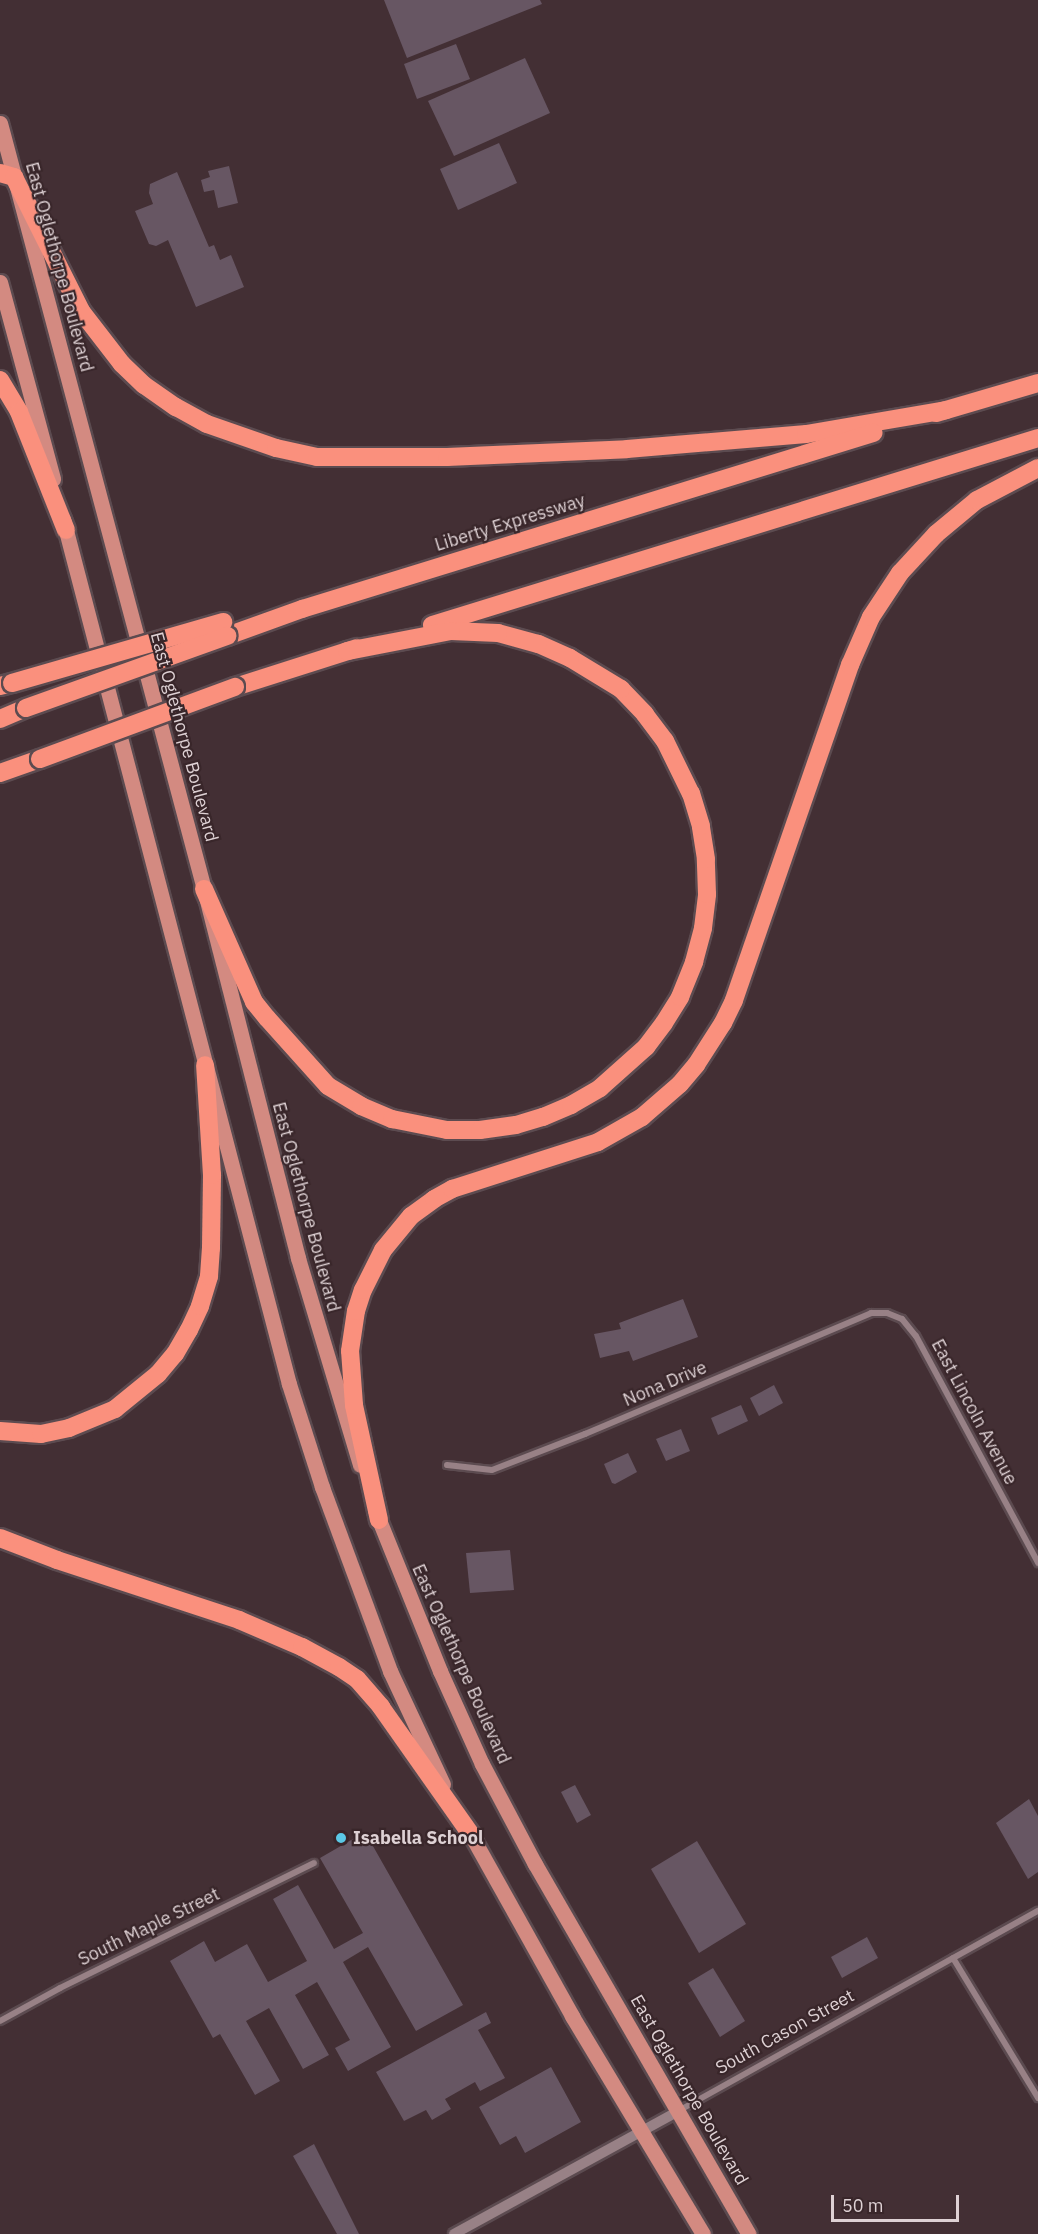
<!DOCTYPE html>
<html>
<head>
<meta charset="utf-8">
<style>
  body { margin:0 }
  #map { position:relative; width:1038px; height:2234px; overflow:hidden; background:#432f34; font-family:"IBM Plex Sans",sans-serif }
  div>[style] { position:absolute }
  [style*='--x'] { left:calc(var(--x)*1px); top:calc(var(--y)*1px); width:calc(var(--w)*1px); rotate:calc(var(--a)*1deg) }
  .building>* { inset:0; background:#675663 }
  .roads { filter:drop-shadow(2px 0 #5c4b50) drop-shadow(-2px 0 #5c4b50) drop-shadow(0 2px #5c4b50) drop-shadow(0 -2px #5c4b50) }
  .minor>* { height:6px; margin:-3px; padding:0 3px; transform-origin:3px; border-radius:3px; background:#988186 }
  .tertiary>* { height:10px; margin:-5px; padding:0 5px; transform-origin:5px; border-radius:5px; background:#988186 }
  .primary>* { height:15px; margin:-7.5px; padding:0 7.5px; transform-origin:7.5px; border-radius:7.5px; background:#d38a81 }
  .motorway>* { height:18px; margin:-9px; padding:0 9px; transform-origin:9px; border-radius:9px; background:#fa907d }
  .bridges { filter:drop-shadow(2px 0 #5c4b50) drop-shadow(-2px 0 #5c4b50) drop-shadow(0 2px #5c4b50) drop-shadow(0 -2px #5c4b50) }
  .motorway-bridge>* { height:18px; margin:-9px; padding:0 9px; transform-origin:9px; border-radius:9px; background:#fa907d }
  .dots>* { width:16px; height:16px; translate:-50% -50%; box-sizing:border-box; border:3px solid #39262a; border-radius:50% }
  span { translate:-50% -50%; white-space:nowrap; text-align:center; line-height:1.15; -webkit-text-stroke:4.5px #39262a; paint-order:stroke }
  .street-label { font-size:18px; color:#ded1d4 }
  .poi-label { font-size:18px; color:#ded1d4; font-weight:700 }
  .left { translate:0 -50%; text-align:left }
  .scale { position:absolute; left:831px; top:2195px; width:128px; height:27px; box-sizing:border-box; border:3px solid #ded1d4; border-top:0; padding-left:8px; font-size:18px; line-height:21px; white-space:nowrap; color:#ded1d4; -webkit-text-stroke:4px #39262a; paint-order:stroke }
</style>
</head>
<body>
<div id="map">
  <div class="building">
    <i style="clip-path:polygon(384px 0,540px 0,542px 4px,407px 58px)"></i>
    <i style="clip-path:polygon(456px 44px,470px 79px,417px 99px,404px 64px)"></i>
    <i style="clip-path:polygon(525px 58px,550px 113px,454px 156px,428px 101px)"></i>
    <i style="clip-path:polygon(499px 143px,517px 183px,458px 210px,440px 169px)"></i>
    <i style="clip-path:polygon(229px 166px,238px 203px,218px 208px,214px 190px,204px 192px,201px 180px,210px 177px,208px 171px)"></i>
    <i style="clip-path:polygon(177px 172px,209px 247px,214px 245px,220px 260px,231px 255px,244px 287px,196px 307px,168px 240px,156px 246px,149px 244px,135px 211px,153px 204px,149px 193px,150px 184px)"></i>
    <i style="clip-path:polygon(683px 1299px,698px 1337px,633px 1361px,629px 1351px,600px 1358px,594px 1334px,621px 1329px,619px 1323px)"></i>
    <i style="clip-path:polygon(774px 1385px,783px 1403px,759px 1416px,750px 1398px)"></i>
    <i style="clip-path:polygon(741px 1405px,748px 1421px,718px 1435px,711px 1418px)"></i>
    <i style="clip-path:polygon(681px 1429px,690px 1451px,666px 1461px,656px 1439px)"></i>
    <i style="clip-path:polygon(628px 1453px,637px 1472px,615px 1484px,612px 1483px,604px 1464px)"></i>
    <i style="clip-path:polygon(510px 1550px,514px 1590px,470px 1593px,466px 1553px)"></i>
    <i style="clip-path:polygon(575px 1785px,591px 1815px,577px 1823px,561px 1792px)"></i>
    <i style="clip-path:polygon(1029px 1799px,1038px 1816px,1038px 1872px,1028px 1879px,996px 1823px)"></i>
    <i style="clip-path:polygon(365px 1832px,463px 2005px,416px 2031px,368px 1947px,343px 1962px,391px 2047px,348px 2071px,335px 2048px,350px 2040px,317px 1982px,295px 1995px,329px 2055px,303px 2069px,269px 2008px,246px 2021px,280px 2081px,255px 2095px,220px 2034px,213px 2038px,170px 1961px,204px 1941px,215px 1962px,247px 1944px,268px 1982px,307px 1961px,273px 1899px,298px 1885px,334px 1949px,363px 1933px,320px 1858px)"></i>
    <i style="clip-path:polygon(697px 1841px,746px 1924px,699px 1953px,651px 1869px)"></i>
    <i style="clip-path:polygon(867px 1937px,878px 1958px,842px 1978px,831px 1957px)"></i>
    <i style="clip-path:polygon(713px 1968px,745px 2021px,720px 2037px,688px 1983px)"></i>
    <i style="clip-path:polygon(486px 2012px,491px 2023px,478px 2030px,505px 2078px,480px 2091px,475px 2082px,445px 2099px,451px 2109px,432px 2120px,426px 2110px,404px 2121px,376px 2072px)"></i>
    <i style="clip-path:polygon(551px 2067px,581px 2122px,525px 2153px,516px 2136px,500px 2145px,479px 2107px)"></i>
    <i style="clip-path:polygon(314px 2144px,359px 2234px,337px 2234px,293px 2156px)"></i>
  </div>
  <div class="roads">
    <div class="minor">
      <i style="--x:447;--y:1465;--w:45;--a:6.3"></i>
      <i style="--x:492;--y:1470;--w:100;--a:-21.2"></i>
      <i style="--x:585;--y:1434;--w:311;--a:-22.9"></i>
      <i style="--x:871;--y:1313;--w:16;--a:0"></i>
      <i style="--x:887;--y:1313;--w:16;--a:22"></i>
      <i style="--x:902;--y:1319;--w:22;--a:51"></i>
      <i style="--x:916;--y:1336;--w:258;--a:61.7"></i>
      <i style="--x:953;--y:1958;--w:164;--a:58.7"></i>
      <i style="--x:0;--y:2021;--w:68;--a:-28.8"></i>
      <i style="--x:60;--y:1988;--w:283;--a:-26.2"></i>
      <i style="--x:680;--y:2110;--w:410;--a:-29.1"></i>
    </div>
    <div class="tertiary">
      <i style="--x:454;--y:2234;--w:256;--a:-28.7"></i>
    </div>
    <div class="primary">
      <i style="--x:0;--y:123;--w:793;--a:75.09"></i>
      <i style="--x:204;--y:889;--w:381;--a:75.7"></i>
      <i style="--x:298;--y:1258;--w:216;--a:73.3"></i>
      <i style="--x:0;--y:282;--w:204;--a:74.9"></i>
      <i style="--x:63;--y:519;--w:894;--a:75.36"></i>
      <i style="--x:289;--y:1384;--w:108;--a:72.2"></i>
      <i style="--x:322;--y:1487;--w:196;--a:69.7"></i>
      <i style="--x:390;--y:1671;--w:125;--a:64.9"></i>
      <i style="--x:375;--y:1510;--w:174;--a:68"></i>
      <i style="--x:440;--y:1671;--w:102;--a:65.7"></i>
      <i style="--x:482;--y:1764;--w:113;--a:62.1"></i>
      <i style="--x:535;--y:1864;--w:427;--a:60"></i>
      <i style="--x:466;--y:1826;--w:218;--a:60.8"></i>
      <i style="--x:572;--y:2016;--w:254;--a:59"></i>
    </div>
    <div class="motorway">
      <i style="--x:0;--y:173;--w:15;--a:16"></i>
      <i style="--x:14;--y:177;--w:150;--a:63.4"></i>
      <i style="--x:81;--y:311;--w:67;--a:52.3"></i>
      <i style="--x:122;--y:364;--w:30;--a:44"></i>
      <i style="--x:144;--y:385;--w:39;--a:35"></i>
      <i style="--x:176;--y:407;--w:35;--a:29"></i>
      <i style="--x:207;--y:424;--w:73;--a:19.2"></i>
      <i style="--x:276;--y:448;--w:42;--a:12.4"></i>
      <i style="--x:317;--y:457;--w:130;--a:0"></i>
      <i style="--x:447;--y:457;--w:180;--a:-2.5"></i>
      <i style="--x:627;--y:449;--w:180;--a:-4.8"></i>
      <i style="--x:806;--y:434;--w:142;--a:-9.7"></i>
      <i style="--x:0;--y:380;--w:37;--a:59"></i>
      <i style="--x:19;--y:412;--w:127;--a:68.3"></i>
      <i style="--x:936;--y:413;--w:106;--a:-16.4"></i>
      <i style="--x:432;--y:625;--w:634;--a:-17.15"></i>
      <i style="--x:227;--y:636;--w:80;--a:-19.8"></i>
      <i style="--x:302;--y:609;--w:598;--a:-17.13"></i>
      <i style="--x:0;--y:686;--w:12;--a:-14"></i>
      <i style="--x:235;--y:687;--w:128;--a:-17.7"></i>
      <i style="--x:0;--y:719;--w:28;--a:-23"></i>
      <i style="--x:0;--y:773;--w:42;--a:-19.3"></i>
      <i style="--x:204;--y:889;--w:124;--a:66.1"></i>
      <i style="--x:254;--y:1002;--w:21;--a:51"></i>
      <i style="--x:267;--y:1018;--w:91;--a:48.1"></i>
      <i style="--x:328;--y:1086;--w:39;--a:31"></i>
      <i style="--x:361;--y:1106;--w:34;--a:23"></i>
      <i style="--x:392;--y:1119;--w:56;--a:11.3"></i>
      <i style="--x:447;--y:1130;--w:33;--a:0"></i>
      <i style="--x:480;--y:1130;--w:36;--a:-8"></i>
      <i style="--x:516;--y:1125;--w:28;--a:-17"></i>
      <i style="--x:543;--y:1117;--w:30;--a:-23"></i>
      <i style="--x:571;--y:1105;--w:34;--a:-30"></i>
      <i style="--x:600;--y:1088;--w:62;--a:-41.7"></i>
      <i style="--x:646;--y:1047;--w:30;--a:-53"></i>
      <i style="--x:664;--y:1023;--w:31;--a:-58"></i>
      <i style="--x:680;--y:997;--w:38;--a:-68"></i>
      <i style="--x:694;--y:962;--w:35;--a:-75"></i>
      <i style="--x:703;--y:928;--w:34;--a:-83"></i>
      <i style="--x:707;--y:894;--w:35;--a:-92"></i>
      <i style="--x:706;--y:859;--w:33;--a:-99"></i>
      <i style="--x:701;--y:826;--w:34;--a:-107"></i>
      <i style="--x:691;--y:794;--w:59;--a:-116.1"></i>
      <i style="--x:665;--y:741;--w:34;--a:-127"></i>
      <i style="--x:645;--y:714;--w:35;--a:-134"></i>
      <i style="--x:621;--y:689;--w:60;--a:-148.7"></i>
      <i style="--x:570;--y:658;--w:35;--a:-156"></i>
      <i style="--x:538;--y:644;--w:41;--a:-164.6"></i>
      <i style="--x:498;--y:633;--w:47;--a:-177.6"></i>
      <i style="--x:451;--y:631;--w:106;--a:169.1"></i>
      <i style="--x:0;--y:1431;--w:41;--a:4.2"></i>
      <i style="--x:41;--y:1434;--w:29;--a:-12"></i>
      <i style="--x:69;--y:1428;--w:50;--a:-22.4"></i>
      <i style="--x:115;--y:1409;--w:55;--a:-39.1"></i>
      <i style="--x:158;--y:1374;--w:26;--a:-50"></i>
      <i style="--x:175;--y:1354;--w:28;--a:-60"></i>
      <i style="--x:189;--y:1330;--w:26;--a:-65"></i>
      <i style="--x:200;--y:1306;--w:31;--a:-73"></i>
      <i style="--x:209;--y:1276;--w:28;--a:-86"></i>
      <i style="--x:211;--y:1248;--w:73;--a:-89.2"></i>
      <i style="--x:212;--y:1175;--w:110;--a:-93.6"></i>
      <i style="--x:379;--y:1520;--w:118;--a:-102.3"></i>
      <i style="--x:354;--y:1405;--w:54;--a:-94.2"></i>
      <i style="--x:350;--y:1351;--w:40;--a:-81.5"></i>
      <i style="--x:356;--y:1311;--w:22;--a:-72"></i>
      <i style="--x:363;--y:1290;--w:45;--a:-63.4"></i>
      <i style="--x:383;--y:1250;--w:44;--a:-50.5"></i>
      <i style="--x:411;--y:1216;--w:29;--a:-36"></i>
      <i style="--x:434;--y:1199;--w:21;--a:-29"></i>
      <i style="--x:452;--y:1189;--w:153;--a:-17.8"></i>
      <i style="--x:598;--y:1142;--w:51;--a:-29.6"></i>
      <i style="--x:642;--y:1117;--w:50;--a:-41"></i>
      <i style="--x:680;--y:1084;--w:25;--a:-50"></i>
      <i style="--x:696;--y:1065;--w:50;--a:-57.3"></i>
      <i style="--x:723;--y:1023;--w:25;--a:-64"></i>
      <i style="--x:734;--y:1000;--w:355;--a:-70.9"></i>
      <i style="--x:850;--y:665;--w:52;--a:-66.4"></i>
      <i style="--x:871;--y:617;--w:53;--a:-56.6"></i>
      <i style="--x:900;--y:573;--w:53;--a:-47.3"></i>
      <i style="--x:936;--y:534;--w:53;--a:-39.7"></i>
      <i style="--x:977;--y:500;--w:69;--a:-27.7"></i>
      <i style="--x:0;--y:1538;--w:61;--a:21.1"></i>
      <i style="--x:57;--y:1560;--w:192;--a:18.2"></i>
      <i style="--x:239;--y:1620;--w:69;--a:23.2"></i>
      <i style="--x:302;--y:1647;--w:42;--a:28.4"></i>
      <i style="--x:339;--y:1667;--w:22;--a:34"></i>
      <i style="--x:357;--y:1679;--w:37;--a:49"></i>
      <i style="--x:381;--y:1707;--w:158;--a:54.8"></i>
    </div>
  </div>
  <div class="bridges">
    <div class="motorway-bridge">
      <i style="--x:12;--y:683;--w:220;--a:-16.1"></i>
      <i style="--x:26;--y:708;--w:214;--a:-19.7"></i>
      <i style="--x:40;--y:759;--w:208;--a:-20.3"></i>
    </div>
  </div>
  <div class="dots">
    <i style="left:341px;top:1838px;background:#5bc8e6"></i>
  </div>
  <div class="street-label">
    <span style="left:59px;top:267px;rotate:75deg">East Oglethorpe Boulevard</span>
    <span style="left:510px;top:523px;rotate:-17deg">Liberty Expressway</span>
    <span style="left:184px;top:737px;rotate:75deg">East Oglethorpe Boulevard</span>
    <span style="left:306px;top:1207px;rotate:75deg">East Oglethorpe Boulevard</span>
    <span style="left:665px;top:1384px;rotate:-23deg">Nona Drive</span>
    <span style="left:974px;top:1412px;rotate:62deg">East Lincoln Avenue</span>
    <span style="left:461px;top:1664px;rotate:66deg">East Oglethorpe Boulevard</span>
    <span style="left:149px;top:1927px;rotate:-26deg">South Maple Street</span>
    <span style="left:785px;top:2032px;rotate:-29deg">South Cason Street</span>
    <span style="left:689px;top:2090px;rotate:60deg">East Oglethorpe Boulevard</span>
  </div>
  <div class="poi-label">
    <span class="left" style="left:353px;top:1838px">Isabella School</span>
  </div>
  <div class="scale">50 m</div>
</div>
</body>
</html>
